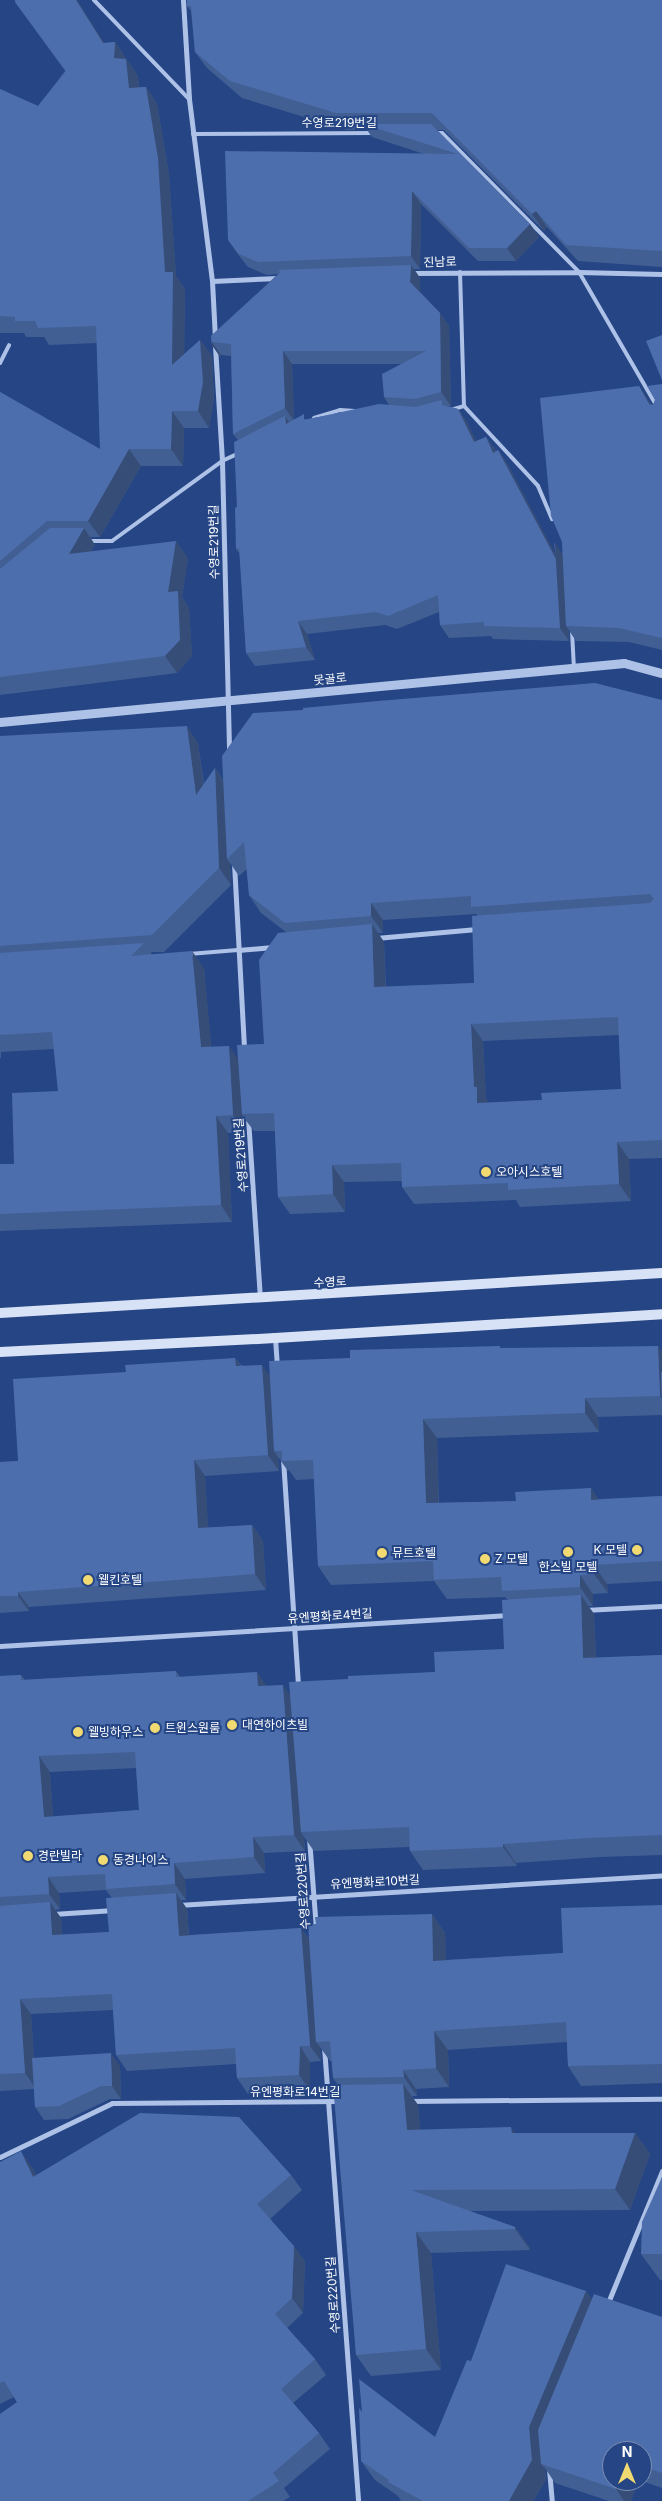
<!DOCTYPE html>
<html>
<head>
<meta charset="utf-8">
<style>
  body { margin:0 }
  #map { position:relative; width:662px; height:2501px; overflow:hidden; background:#254584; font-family:Inter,"Noto Sans KR",sans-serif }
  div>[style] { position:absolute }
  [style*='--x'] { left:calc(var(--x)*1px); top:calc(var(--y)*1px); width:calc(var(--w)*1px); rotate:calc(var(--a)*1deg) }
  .service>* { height:4px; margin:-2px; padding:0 2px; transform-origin:2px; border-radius:2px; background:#aec2e8 }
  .minor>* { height:5px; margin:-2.5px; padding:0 2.5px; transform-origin:2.5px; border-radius:2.5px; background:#aec2e8 }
  .tertiary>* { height:9px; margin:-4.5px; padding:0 4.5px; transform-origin:4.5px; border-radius:4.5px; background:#aec2e8 }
  .secondary>* { height:10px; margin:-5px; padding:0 5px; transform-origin:5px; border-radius:5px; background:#d8e2f7 }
  .wall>* { inset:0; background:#425f94 }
  .shaded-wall>* { inset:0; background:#364d78 }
  .building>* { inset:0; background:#4d6eac }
  .dots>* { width:14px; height:14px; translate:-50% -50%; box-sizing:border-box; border:2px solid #254584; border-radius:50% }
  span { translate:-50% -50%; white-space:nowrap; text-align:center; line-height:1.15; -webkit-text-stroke:4px #254584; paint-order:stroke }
  .street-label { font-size:12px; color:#fff }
  .poi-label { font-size:12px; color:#fff }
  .left { translate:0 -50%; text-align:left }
  .right { translate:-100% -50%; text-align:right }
  .north { position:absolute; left:602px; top:2441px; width:50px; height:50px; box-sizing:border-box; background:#254584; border:1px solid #7c8fb5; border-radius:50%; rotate:0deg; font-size:14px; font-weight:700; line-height:20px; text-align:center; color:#fff }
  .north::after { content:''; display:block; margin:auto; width:18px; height:22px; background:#f2da72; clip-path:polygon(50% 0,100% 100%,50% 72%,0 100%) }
</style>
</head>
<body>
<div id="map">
  <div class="service">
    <i style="--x:94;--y:0;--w:137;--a:46.2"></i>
    <i style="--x:436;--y:133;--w:6;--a:0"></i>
    <i style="--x:442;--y:133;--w:195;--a:45.4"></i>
    <i style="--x:579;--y:272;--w:154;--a:59.9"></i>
    <i style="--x:193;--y:134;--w:181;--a:-0.3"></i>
    <i style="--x:460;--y:272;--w:134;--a:88.3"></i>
    <i style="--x:464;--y:406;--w:109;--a:47.2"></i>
    <i style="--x:538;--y:486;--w:36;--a:67"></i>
    <i style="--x:0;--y:363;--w:20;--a:-63"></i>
    <i style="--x:451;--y:410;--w:14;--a:-17"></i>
    <i style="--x:314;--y:418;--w:27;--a:-17"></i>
    <i style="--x:340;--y:410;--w:15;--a:4"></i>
    <i style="--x:89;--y:541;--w:23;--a:0"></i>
    <i style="--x:112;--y:541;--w:136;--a:-36"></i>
    <i style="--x:222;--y:461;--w:17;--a:-25"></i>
    <i style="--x:572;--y:631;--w:35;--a:87"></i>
    <i style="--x:189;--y:954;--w:49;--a:-4.7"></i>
  </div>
  <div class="minor">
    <i style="--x:183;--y:0;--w:99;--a:86.5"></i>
    <i style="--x:189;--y:99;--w:183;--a:82.8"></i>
    <i style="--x:212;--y:281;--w:57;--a:87"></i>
    <i style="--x:412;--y:273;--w:167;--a:-0.3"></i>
    <i style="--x:579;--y:272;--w:83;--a:1.4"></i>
    <i style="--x:212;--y:281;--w:67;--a:-2.6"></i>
    <i style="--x:215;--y:346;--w:115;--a:86.5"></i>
    <i style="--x:222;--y:461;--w:292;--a:88.6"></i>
    <i style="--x:234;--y:863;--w:187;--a:86.9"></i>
    <i style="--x:376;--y:938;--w:101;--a:-5.1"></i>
    <i style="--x:238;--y:950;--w:35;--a:-5"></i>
    <i style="--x:248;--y:1118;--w:181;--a:86.2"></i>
    <i style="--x:275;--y:1338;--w:27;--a:86"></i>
    <i style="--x:283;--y:1459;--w:228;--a:86.2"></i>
    <i style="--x:584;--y:1610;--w:78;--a:-2.9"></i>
    <i style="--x:0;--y:1646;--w:510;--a:-3.49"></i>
    <i style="--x:309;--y:1838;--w:91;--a:85.6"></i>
    <i style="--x:178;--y:1905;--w:485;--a:-3.5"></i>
    <i style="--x:53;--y:1914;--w:61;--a:-3.8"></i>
    <i style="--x:324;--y:2047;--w:455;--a:85.7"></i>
    <i style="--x:408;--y:2101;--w:254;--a:-0.5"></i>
    <i style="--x:0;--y:2157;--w:124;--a:-25.7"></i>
    <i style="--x:112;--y:2103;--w:228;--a:-0.5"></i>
    <i style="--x:607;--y:2305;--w:145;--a:-67.7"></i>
    <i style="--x:549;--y:2469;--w:32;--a:85"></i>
  </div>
  <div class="tertiary">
    <i style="--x:0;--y:722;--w:627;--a:-5.4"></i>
    <i style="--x:624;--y:663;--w:39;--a:15"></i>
  </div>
  <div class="secondary">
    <i style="--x:0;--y:1313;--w:663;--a:-3.46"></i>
    <i style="--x:0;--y:1352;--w:275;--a:-2.9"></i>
    <i style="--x:275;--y:1338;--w:388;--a:-3.5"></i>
  </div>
  <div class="wall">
    <i style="clip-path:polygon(77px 0,104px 43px,115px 42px,138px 76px,139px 87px,146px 87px,157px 104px,169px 174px,176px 276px,185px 289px,184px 354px,200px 340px,212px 356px,214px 398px,209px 428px,184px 428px,183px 466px,141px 466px,100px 537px,90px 537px,95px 545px,91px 552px,188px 558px,182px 597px,189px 608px,192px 656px,177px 673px,0 695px,0 392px,100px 449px,97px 343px,49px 345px,44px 337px,26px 337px,24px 333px,0 333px,0 89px,38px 106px,65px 71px,15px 2px)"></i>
    <i style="clip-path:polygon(evenodd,662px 0,662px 267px,578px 261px,547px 227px,544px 231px,444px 130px,437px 130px,530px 224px,539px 237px,516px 261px,478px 261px,421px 204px,420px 269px,414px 269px,420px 278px,420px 292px,440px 313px,449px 326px,451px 406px,447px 406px,458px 409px,467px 422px,476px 441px,486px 437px,496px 451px,498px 450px,507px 463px,555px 554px,562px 554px,639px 386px,651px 404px,653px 405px,662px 384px,662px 650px,629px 642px,576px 641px,568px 629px,569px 641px,493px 639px,491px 636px,449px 638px,440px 625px,439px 612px,397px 629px,385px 625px,307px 634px,315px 660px,255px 666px,246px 653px,240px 554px,236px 549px,238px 440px,233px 434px,231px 356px,221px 355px,221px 358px,212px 345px,211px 336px,278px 274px,267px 275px,248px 267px,237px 253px,228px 240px,424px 154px,372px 137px,367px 130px,347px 130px,242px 98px,207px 68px,195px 52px,191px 11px,187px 6px,662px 0,292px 364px,401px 364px,384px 397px,389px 405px,307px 419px,294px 419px,292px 364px)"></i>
    <i style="clip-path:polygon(evenodd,662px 700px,662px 1158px,629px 1159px,631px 1201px,520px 1207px,516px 1200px,414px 1204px,402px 1187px,402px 1181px,344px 1182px,345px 1212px,290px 1214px,278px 1197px,275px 1131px,254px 1131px,244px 1118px,245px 1132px,228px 1133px,232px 1222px,0 1231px,0 1164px,14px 1164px,58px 1091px,54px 1049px,1px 1052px,1px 1058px,0 1058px,0 736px,198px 743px,204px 784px,215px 768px,224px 781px,662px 700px,230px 863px,239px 876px,247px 869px,249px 895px,261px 913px,286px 932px,264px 1044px,238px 1059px,211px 1047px,204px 968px,152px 955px,151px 952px,164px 952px,231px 885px,230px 863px,662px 700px,476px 914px,477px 915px,474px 983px,386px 987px,384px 942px,378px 933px,383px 933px,383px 920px,476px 914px,662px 700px,619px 1035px,621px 1089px,542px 1100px,488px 1103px,486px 1099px,483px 1041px,619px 1035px)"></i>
    <i style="clip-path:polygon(evenodd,501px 1348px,662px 1351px,662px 1415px,598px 1417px,599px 1432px,437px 1438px,439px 1503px,516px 1501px,591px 1488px,598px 1499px,662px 1496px,662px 1581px,607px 1584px,608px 1593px,593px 1594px,593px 1606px,588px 1606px,594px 1614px,596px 1658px,662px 1655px,662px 1855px,600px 1857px,516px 1863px,517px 1866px,423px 1870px,410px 1851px,409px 1847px,314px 1851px,304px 1837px,305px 1851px,264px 1853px,265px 1873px,185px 1879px,186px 1900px,181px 1900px,187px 1909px,189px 1935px,301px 1928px,309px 1939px,432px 1914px,445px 1933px,446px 1960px,563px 1953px,662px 1905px,662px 2083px,581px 2086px,568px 2066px,567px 2042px,448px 2050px,449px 2087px,416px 2089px,417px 2096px,412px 2096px,418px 2105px,420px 2130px,516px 2133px,635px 2133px,650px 2154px,630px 2210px,469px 2211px,515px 2227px,530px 2248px,530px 2250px,431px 2253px,441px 2370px,371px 2376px,356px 2355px,338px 2085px,333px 2078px,332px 2061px,330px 2061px,320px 2047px,321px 2061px,310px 2062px,310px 2090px,248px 2094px,237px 2078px,236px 2064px,127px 2071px,116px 2055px,113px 2010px,31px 2014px,34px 2058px,120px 2066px,121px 2099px,110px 2099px,68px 2119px,44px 2120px,35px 2107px,34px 2089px,0 2091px,0 1676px,21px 1675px,25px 1680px,176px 1671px,180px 1677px,267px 1686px,290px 1696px,348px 1679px,435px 1672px,504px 1649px,508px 1600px,505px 1597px,447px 1599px,434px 1581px,331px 1585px,318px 1566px,314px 1479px,296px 1480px,289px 1470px,288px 1471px,278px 1457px,279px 1471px,205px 1476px,208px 1528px,252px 1525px,263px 1541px,266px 1590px,29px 1607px,29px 1611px,0 1613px,0 1462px,18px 1461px,126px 1372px,235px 1358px,241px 1365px,269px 1375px,350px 1358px,501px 1348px,136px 1768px,139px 1810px,53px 1817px,50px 1772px,136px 1768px,501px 1348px,106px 1890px,112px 1898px,109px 1932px,62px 1935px,61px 1918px,55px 1910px,60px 1909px,59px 1893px,106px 1890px)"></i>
    <i style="clip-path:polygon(0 2162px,32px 2167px,36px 2175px,291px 2175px,302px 2190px,270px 2219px,305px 2261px,303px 2313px,287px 2328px,315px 2359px,326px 2375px,293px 2403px,319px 2433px,330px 2449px,284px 2488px,290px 2497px,283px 2501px,0 2501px,17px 2402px,14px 2397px,0 2404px)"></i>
    <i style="clip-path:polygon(662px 2177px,662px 2280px,660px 2280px,641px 2254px)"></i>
    <i style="clip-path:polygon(586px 2291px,592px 2300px,662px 2317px,662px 2488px,642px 2481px,642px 2451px,612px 2451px,612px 2481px,638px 2481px,631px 2501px,609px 2501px,555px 2483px,545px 2468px,546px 2480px,533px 2501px,401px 2501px,398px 2496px,375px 2480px,361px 2461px,362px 2412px,435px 2437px,471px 2361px)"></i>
  </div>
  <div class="shaded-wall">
    <i style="clip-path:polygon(76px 0,77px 0,115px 60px,103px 43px)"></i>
    <i style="clip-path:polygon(115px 42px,138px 76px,141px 104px,129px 88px,114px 58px)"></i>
    <i style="clip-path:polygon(146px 87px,157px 104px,169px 174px,176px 276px,185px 289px,184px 382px,172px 365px,165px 272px)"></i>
    <i style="clip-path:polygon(412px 191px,421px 204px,420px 269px,411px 256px)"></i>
    <i style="clip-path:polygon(536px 211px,547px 227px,544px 231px,532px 214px)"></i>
    <i style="clip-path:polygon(530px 224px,539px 237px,516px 261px,507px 248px)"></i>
    <i style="clip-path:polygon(411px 265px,420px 278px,420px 295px,410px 282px)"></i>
    <i style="clip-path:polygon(440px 313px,449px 326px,451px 406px,441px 392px)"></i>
    <i style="clip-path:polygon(200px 340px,212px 356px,214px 398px,209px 428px,198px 411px)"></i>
    <i style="clip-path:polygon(212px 342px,221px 355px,221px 358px,212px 345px)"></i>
    <i style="clip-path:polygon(283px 351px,292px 364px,294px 421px,285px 408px)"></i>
    <i style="clip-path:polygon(639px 386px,649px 401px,659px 418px,649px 404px)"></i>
    <i style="clip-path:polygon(458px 409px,467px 422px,483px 455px,474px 442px)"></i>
    <i style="clip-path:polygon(172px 411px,184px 428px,183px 466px,171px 449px)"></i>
    <i style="clip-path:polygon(285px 416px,294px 430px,286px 424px)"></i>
    <i style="clip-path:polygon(486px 437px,495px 450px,503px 466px,493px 453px)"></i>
    <i style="clip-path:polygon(129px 449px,141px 466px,100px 537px,88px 521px)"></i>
    <i style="clip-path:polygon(498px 450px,507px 463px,556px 555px,554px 542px,563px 555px,566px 626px,568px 629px,569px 641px,560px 628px)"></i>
    <i style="clip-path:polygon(84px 528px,95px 545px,80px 571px,69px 554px)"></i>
    <i style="clip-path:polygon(176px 541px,188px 558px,182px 597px,189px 608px,192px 656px,177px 673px,165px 656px,168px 592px)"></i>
    <i style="clip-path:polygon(298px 621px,307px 634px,315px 660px,306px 647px)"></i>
    <i style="clip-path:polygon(187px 726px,198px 743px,207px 812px,196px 795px)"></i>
    <i style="clip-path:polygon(215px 768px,226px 785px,227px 859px,230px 863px,231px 885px,219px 868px)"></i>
    <i style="clip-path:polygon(371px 903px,383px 920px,383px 933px,371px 916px)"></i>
    <i style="clip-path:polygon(372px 924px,384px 942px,386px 1004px,374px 987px)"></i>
    <i style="clip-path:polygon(192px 951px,204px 968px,213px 1064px,201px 1047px)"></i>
    <i style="clip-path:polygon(471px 1024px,483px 1041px,486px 1099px,489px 1104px,477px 1103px,474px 1087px)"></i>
    <i style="clip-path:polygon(229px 1046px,241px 1063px,242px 1114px,244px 1118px,245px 1132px,233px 1115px)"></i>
    <i style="clip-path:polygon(216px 1116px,228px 1133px,232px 1222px,221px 1205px)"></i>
    <i style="clip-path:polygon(617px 1142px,629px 1159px,631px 1201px,619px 1184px)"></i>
    <i style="clip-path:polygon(332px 1165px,344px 1182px,345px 1212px,333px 1194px)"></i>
    <i style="clip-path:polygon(658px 1346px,662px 1351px,662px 1399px,660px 1396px)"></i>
    <i style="clip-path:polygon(235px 1358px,246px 1373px,236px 1366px)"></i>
    <i style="clip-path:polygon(262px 1365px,273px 1380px,274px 1451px,278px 1457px,279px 1471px,268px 1455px)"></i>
    <i style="clip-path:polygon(585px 1398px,598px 1417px,599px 1432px,585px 1413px)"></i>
    <i style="clip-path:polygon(423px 1419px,437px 1438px,439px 1522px,426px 1503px)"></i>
    <i style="clip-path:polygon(194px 1460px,205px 1476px,209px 1544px,198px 1528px)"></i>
    <i style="clip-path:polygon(591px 1488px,604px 1508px,591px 1500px)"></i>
    <i style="clip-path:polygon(252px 1525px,263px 1541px,266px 1590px,255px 1574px)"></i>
    <i style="clip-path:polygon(594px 1565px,607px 1584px,608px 1593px,594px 1574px)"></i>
    <i style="clip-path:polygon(580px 1575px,593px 1594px,593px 1606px,580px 1587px)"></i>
    <i style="clip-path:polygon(18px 1592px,29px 1607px,29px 1611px,18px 1596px)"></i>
    <i style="clip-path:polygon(581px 1595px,594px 1614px,597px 1678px,583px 1658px)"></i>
    <i style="clip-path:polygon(257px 1672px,268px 1688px,258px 1686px)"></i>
    <i style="clip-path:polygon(283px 1685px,294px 1701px,301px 1832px,304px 1837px,305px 1851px,294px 1835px)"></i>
    <i style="clip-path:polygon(39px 1756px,50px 1772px,54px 1833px,44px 1817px)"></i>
    <i style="clip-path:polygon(253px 1837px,264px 1853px,265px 1873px,254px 1857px)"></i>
    <i style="clip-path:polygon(503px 1844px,516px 1863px,517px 1866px,503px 1847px)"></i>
    <i style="clip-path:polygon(174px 1863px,185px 1879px,186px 1900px,175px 1884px)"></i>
    <i style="clip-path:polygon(48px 1877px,59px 1893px,60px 1909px,49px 1894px)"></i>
    <i style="clip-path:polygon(176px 1893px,187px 1909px,190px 1952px,179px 1936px)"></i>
    <i style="clip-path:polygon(50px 1902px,61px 1918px,63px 1951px,52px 1935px)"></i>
    <i style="clip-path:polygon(432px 1914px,445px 1933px,447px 1980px,433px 1961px)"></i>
    <i style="clip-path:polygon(301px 1928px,312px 1944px,316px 2042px,320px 2047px,321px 2061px,310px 2046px)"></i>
    <i style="clip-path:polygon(20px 1999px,31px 2014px,36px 2089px,25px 2073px)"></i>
    <i style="clip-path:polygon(434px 2031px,448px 2050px,449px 2087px,436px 2068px)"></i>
    <i style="clip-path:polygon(300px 2046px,310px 2062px,310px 2090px,299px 2075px)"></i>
    <i style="clip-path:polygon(111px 2053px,120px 2066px,121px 2099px,112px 2086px)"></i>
    <i style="clip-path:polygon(403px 2070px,416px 2089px,417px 2096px,404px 2077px)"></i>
    <i style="clip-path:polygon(403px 2084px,418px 2105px,422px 2151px,407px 2130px)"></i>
    <i style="clip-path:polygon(511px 2127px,526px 2148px,512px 2133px)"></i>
    <i style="clip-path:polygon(635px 2133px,650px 2154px,630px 2210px,615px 2189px)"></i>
    <i style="clip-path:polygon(21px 2151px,32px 2167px,44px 2192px,33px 2177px)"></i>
    <i style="clip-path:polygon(515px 2227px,530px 2248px,530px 2250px,515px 2229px)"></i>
    <i style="clip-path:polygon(416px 2232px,431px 2253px,441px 2370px,426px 2349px)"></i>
    <i style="clip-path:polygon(294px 2246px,305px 2261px,303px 2313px,292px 2298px)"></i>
    <i style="clip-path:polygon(586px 2291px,599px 2310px,541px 2464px,545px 2468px,546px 2480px,533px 2501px,509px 2501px,529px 2427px)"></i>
    <i style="clip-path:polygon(618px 2481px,638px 2481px,631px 2501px,624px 2501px,616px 2489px)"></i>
  </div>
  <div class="building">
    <i style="clip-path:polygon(15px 0,76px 0,103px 43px,115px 42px,114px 58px,126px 59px,129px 88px,146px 87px,158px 158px,165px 272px,173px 272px,172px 365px,200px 340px,203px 382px,198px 411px,172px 411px,171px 449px,129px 449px,88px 521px,47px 521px,0 561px,0 392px,100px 449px,96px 326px,38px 328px,35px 321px,15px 321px,15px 317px,0 316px,0 89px,38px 106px,66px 71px,15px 2px)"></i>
    <i style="clip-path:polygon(187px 0,662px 0,662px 251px,566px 245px,536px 211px,532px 214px,432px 113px,336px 113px,230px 81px,195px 52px,191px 6px,187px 6px)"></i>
    <i style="clip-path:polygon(363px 124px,431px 124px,530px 224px,507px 248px,469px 248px,412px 191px,411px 256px,258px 262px,239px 254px,228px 240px,225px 151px,458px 154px)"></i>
    <i style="clip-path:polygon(411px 265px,410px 282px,440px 313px,441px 392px,415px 399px,384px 397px,382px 374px,426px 351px,283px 351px,285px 408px,233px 434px,231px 344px,212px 342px,212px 345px,211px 336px,281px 272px,277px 270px)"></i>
    <i style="clip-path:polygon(662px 335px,662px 380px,646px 341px)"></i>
    <i style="clip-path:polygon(662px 384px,662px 638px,619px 628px,566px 626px,562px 542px,551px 516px,540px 398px,639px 386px,649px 404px,653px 405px,655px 400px,647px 386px)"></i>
    <i style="clip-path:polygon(442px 400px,442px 405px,458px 409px,474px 442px,486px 437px,493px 453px,498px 450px,556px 559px,554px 542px,555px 545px,560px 628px,484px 626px,484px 622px,440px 625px,438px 595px,388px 616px,376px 612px,298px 621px,306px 647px,246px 653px,239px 548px,236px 549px,235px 508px,237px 507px,234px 442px,285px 416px,286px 424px,304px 414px,304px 420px,379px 404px,415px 407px)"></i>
    <i style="clip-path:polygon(50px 528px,84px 528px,69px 554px,176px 541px,168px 592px,178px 591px,180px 640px,165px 656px,0 677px,0 569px)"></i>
    <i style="clip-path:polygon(evenodd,595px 683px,662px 700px,662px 1140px,617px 1142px,619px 1184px,508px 1190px,508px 1183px,402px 1187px,401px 1163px,332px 1165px,333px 1194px,278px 1197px,274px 1113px,242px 1114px,237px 1045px,264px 1044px,259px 960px,278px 933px,372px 924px,374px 987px,474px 983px,472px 916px,650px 903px,654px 899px,650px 894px,471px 907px,471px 896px,371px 903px,371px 916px,285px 923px,249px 895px,244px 842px,227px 859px,222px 756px,253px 713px,303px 710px,303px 708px,378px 701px,595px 683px,618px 1017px,621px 1089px,541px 1093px,542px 1100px,477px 1103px,477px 1087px,474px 1087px,471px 1024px,618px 1017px)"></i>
    <i style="clip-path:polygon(187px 726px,196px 795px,215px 768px,219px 868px,152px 935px,0 946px,0 736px)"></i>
    <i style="clip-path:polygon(144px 943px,131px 956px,192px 951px,201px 1047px,229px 1046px,233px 1115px,216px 1116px,221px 1205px,0 1214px,0 1164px,14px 1164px,12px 1093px,58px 1091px,52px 1032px,0 1035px,0 953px)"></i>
    <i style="clip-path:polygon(500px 1346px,500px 1348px,658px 1346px,660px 1396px,585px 1398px,585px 1413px,423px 1419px,426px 1503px,516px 1501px,515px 1492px,591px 1488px,591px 1500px,662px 1496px,662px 1561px,594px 1565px,594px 1574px,580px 1575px,580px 1587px,502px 1591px,501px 1577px,434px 1580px,433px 1561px,318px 1566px,313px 1460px,282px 1461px,282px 1451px,274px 1451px,269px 1361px,350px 1358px,350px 1350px)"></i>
    <i style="clip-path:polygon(235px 1358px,236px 1366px,262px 1365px,268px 1455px,194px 1460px,198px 1528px,252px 1525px,255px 1574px,18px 1592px,18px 1596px,0 1596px,0 1462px,18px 1461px,13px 1379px,126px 1372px,125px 1365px)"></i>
    <i style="clip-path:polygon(661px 1372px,662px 1372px,662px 1405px)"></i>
    <i style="clip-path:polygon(581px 1595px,583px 1658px,662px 1655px,662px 1835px,587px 1838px,503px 1844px,503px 1847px,410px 1851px,409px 1827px,301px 1832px,289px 1682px,348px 1679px,348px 1676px,435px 1672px,434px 1652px,504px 1649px,502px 1600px)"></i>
    <i style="clip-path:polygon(evenodd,176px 1671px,176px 1677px,257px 1672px,258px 1686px,283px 1685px,294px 1835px,253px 1837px,254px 1857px,174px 1863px,175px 1884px,106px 1889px,105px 1874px,48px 1877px,49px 1894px,0 1897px,0 1676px,21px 1675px,21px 1680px,176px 1671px,135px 1752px,139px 1810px,44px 1817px,39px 1756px,135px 1752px)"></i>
    <i style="clip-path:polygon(176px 1893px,179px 1936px,301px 1928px,310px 2046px,300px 2046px,299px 2075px,237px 2078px,235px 2048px,116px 2055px,112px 1994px,20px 1999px,25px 2073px,0 2074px,0 1906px,50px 1902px,52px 1935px,109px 1932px,106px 1898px)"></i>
    <i style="clip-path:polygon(662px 1905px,662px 2064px,568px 2066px,566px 2022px,434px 2031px,436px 2068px,403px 2070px,404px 2077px,333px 2078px,330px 2041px,316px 2042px,308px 1924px,316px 1924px,315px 1917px,432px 1914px,433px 1961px,563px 1953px,561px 1908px)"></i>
    <i style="clip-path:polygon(111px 2053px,112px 2086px,101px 2086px,59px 2106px,35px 2107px,32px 2058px)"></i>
    <i style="clip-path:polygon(403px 2084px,407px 2130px,511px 2127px,512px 2133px,635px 2133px,615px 2189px,411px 2190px,515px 2227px,515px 2229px,416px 2232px,426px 2349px,356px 2355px,333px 2085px)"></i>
    <i style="clip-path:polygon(140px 2113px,239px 2117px,291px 2175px,257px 2204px,294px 2246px,292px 2298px,275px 2314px,315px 2359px,281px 2389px,319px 2433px,273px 2473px,279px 2481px,248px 2501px,0 2501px,0 2414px,17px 2402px,4px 2381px,0 2383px,0 2162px,21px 2151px,33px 2177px)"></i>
    <i style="clip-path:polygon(662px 2177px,662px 2254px,641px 2254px,642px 2222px)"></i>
    <i style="clip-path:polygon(506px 2264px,586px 2291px,529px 2427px,532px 2460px,509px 2501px,423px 2501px,388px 2482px,389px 2480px,361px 2461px,359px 2408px,362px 2412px,359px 2379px,435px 2437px,467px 2360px,471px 2361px)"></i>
    <i style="clip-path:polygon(594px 2294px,662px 2317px,662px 2473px,642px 2466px,642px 2451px,612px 2451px,612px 2481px,618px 2481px,616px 2489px,541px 2464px,538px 2430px)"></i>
  </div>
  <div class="dots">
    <i style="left:486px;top:1172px;background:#f2da72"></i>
    <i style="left:637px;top:1550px;background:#f2da72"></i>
    <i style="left:568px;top:1552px;background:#f2da72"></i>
    <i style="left:382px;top:1553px;background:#f2da72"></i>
    <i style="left:485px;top:1559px;background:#f2da72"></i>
    <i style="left:88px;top:1580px;background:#f2da72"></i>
    <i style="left:232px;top:1725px;background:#f2da72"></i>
    <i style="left:155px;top:1728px;background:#f2da72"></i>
    <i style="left:78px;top:1732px;background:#f2da72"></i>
    <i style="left:28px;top:1856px;background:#f2da72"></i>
    <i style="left:103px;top:1860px;background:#f2da72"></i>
  </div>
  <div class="street-label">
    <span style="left:339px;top:123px">수영로219번길</span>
    <span style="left:440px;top:262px;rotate:-2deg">진남로</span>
    <span style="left:214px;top:542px;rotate:-91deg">수영로219번길</span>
    <span style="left:330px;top:679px;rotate:-6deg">못골로</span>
    <span style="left:241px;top:1155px;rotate:-94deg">수영로219번길</span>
    <span style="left:330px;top:1282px;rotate:-3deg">수영로</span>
    <span style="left:330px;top:1616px;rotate:-4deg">유엔평화로4번길</span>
    <span style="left:375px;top:1882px;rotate:-3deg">유엔평화로10번길</span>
    <span style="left:303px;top:1891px;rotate:-94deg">수영로220번길</span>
    <span style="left:295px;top:2092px">유엔평화로14번길</span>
    <span style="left:333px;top:2295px;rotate:-94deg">수영로220번길</span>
  </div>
  <div class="poi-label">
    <span class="left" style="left:496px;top:1172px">오아시스호텔</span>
    <span class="right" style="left:627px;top:1550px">K 모텔</span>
    <span class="left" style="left:392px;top:1553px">뮤트호텔</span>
    <span class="left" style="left:495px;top:1559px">Z 모텔</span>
    <span style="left:568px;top:1567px">한스빌 모텔</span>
    <span class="left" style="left:98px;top:1580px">웰킨호텔</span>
    <span class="left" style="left:242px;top:1725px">대연하이츠빌</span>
    <span class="left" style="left:165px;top:1728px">트윈스원룸</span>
    <span class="left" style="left:88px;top:1732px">웰빙하우스</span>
    <span class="left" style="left:38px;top:1856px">경란빌라</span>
    <span class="left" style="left:113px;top:1860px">동경나이스</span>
  </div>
  <div class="north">N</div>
</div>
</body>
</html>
